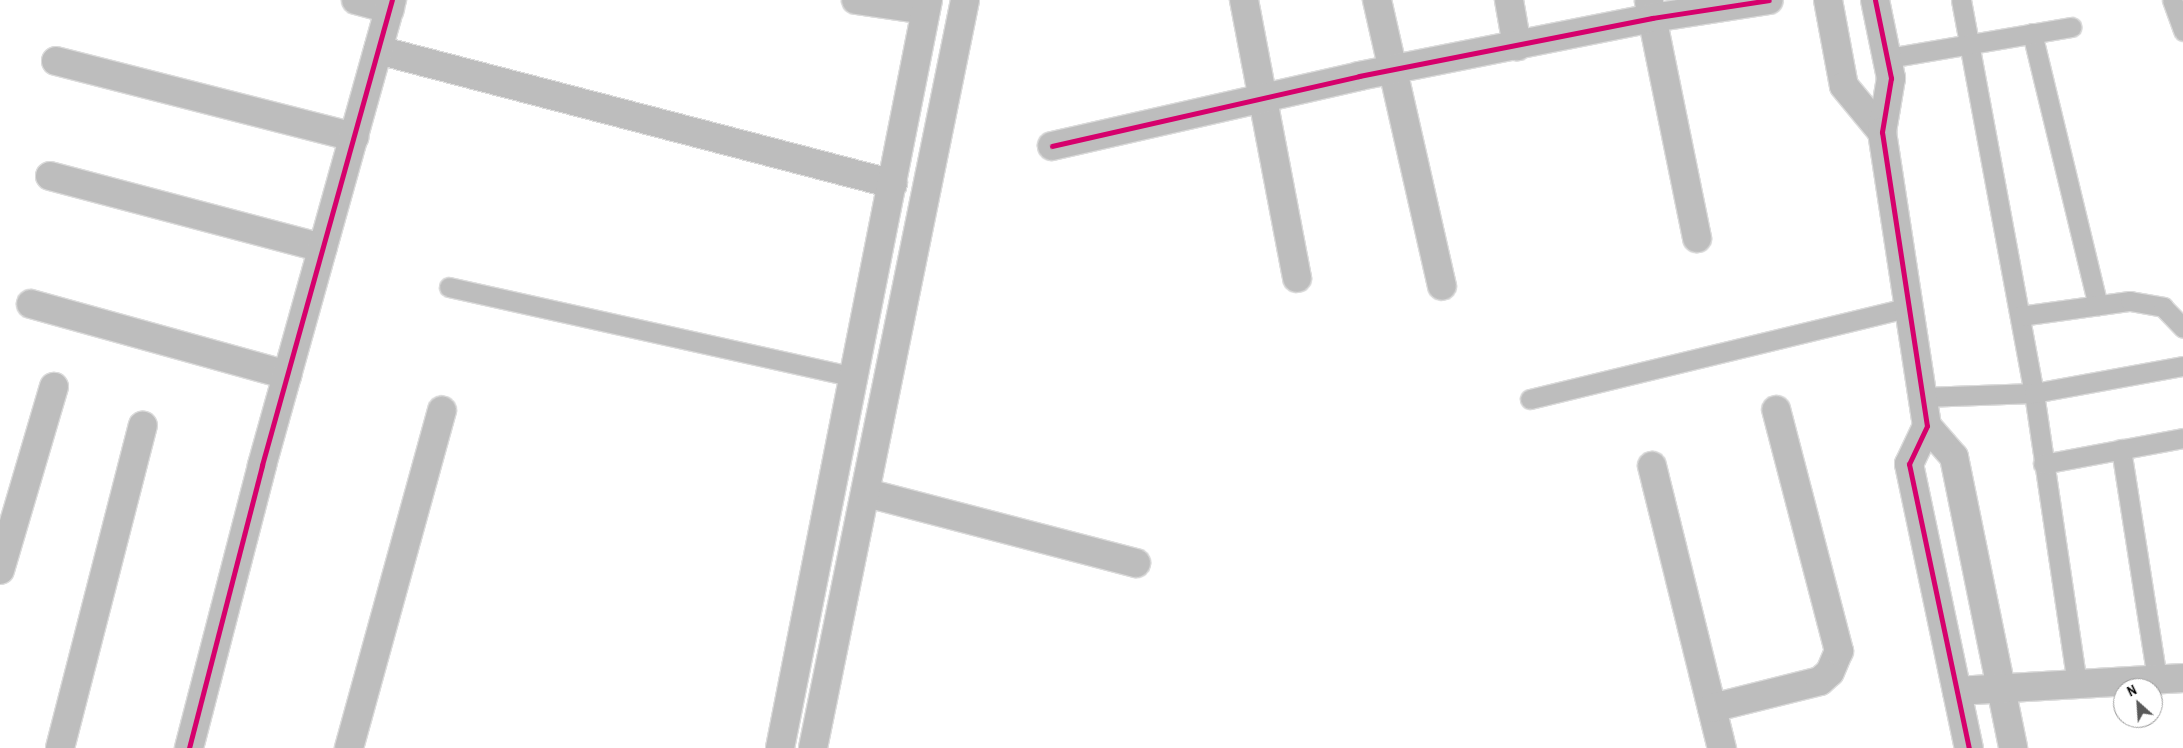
<!DOCTYPE html>
<html>
<head>
<meta charset="utf-8">
<style>
  body { margin:0 }
  #map { position:relative; width:2183px; height:748px; overflow:hidden; background:#fff; font-family:"Archivo Narrow",sans-serif }
  div>[style] { position:absolute }
  [style*='--x'] { left:calc(var(--x)*1px); top:calc(var(--y)*1px); width:calc(var(--w)*1px); rotate:calc(var(--a)*1deg) }
  .roads { filter:drop-shadow(1px 0 #dbdbdb) drop-shadow(-1px 0 #dbdbdb) drop-shadow(0 1px #dbdbdb) drop-shadow(0 -1px #dbdbdb) }
  .service>* { height:19px; margin:-9.5px; padding:0 9.5px; transform-origin:9.5px; border-radius:9.5px; background:#bdbdbd }
  .minor>* { height:28px; margin:-14px; padding:0 14px; transform-origin:14px; border-radius:14px; background:#bdbdbd }
  .tertiary>* { height:28px; margin:-14px; padding:0 14px; transform-origin:14px; border-radius:14px; background:#bdbdbd }
  .primary>* { height:28px; margin:-14px; padding:0 14px; transform-origin:14px; border-radius:14px; background:#bdbdbd }
  .cycleway>* { height:5px; margin:-2.5px; padding:0 2.5px; transform-origin:2.5px; border-radius:2.5px; background:#d6006c }
  span { translate:-50% -50%; white-space:nowrap; text-align:center; line-height:1.15; -webkit-text-stroke:5px #fff; paint-order:stroke }
  .north { position:absolute; left:2113px; top:678px; width:50px; height:50px; box-sizing:border-box; background:#fff; border:1px solid #999; border-radius:50%; rotate:334deg; font-size:14px; font-weight:700; line-height:20px; text-align:center; color:#000 }
  .north::after { content:''; display:block; margin:auto; width:18px; height:22px; background:#595959; clip-path:polygon(50% 0,100% 100%,50% 72%,0 100%) }
</style>
</head>
<body>
<div id="map">
  <div class="roads">
    <div class="service">
      <i style="--x:1961;--y:0;--w:400;--a:79.5"></i>
      <i style="--x:2034;--y:393;--w:294;--a:81.6"></i>
      <i style="--x:2172;--y:0;--w:33;--a:70"></i>
      <i style="--x:2032;--y:33;--w:280;--a:76.4"></i>
      <i style="--x:1888;--y:58;--w:186;--a:-9.6"></i>
      <i style="--x:449;--y:287;--w:413;--a:12.5"></i>
      <i style="--x:2020;--y:316;--w:111;--a:-7.8"></i>
      <i style="--x:2130;--y:301;--w:34;--a:10"></i>
      <i style="--x:2163;--y:307;--w:29;--a:46"></i>
      <i style="--x:1923;--y:397;--w:111;--a:-2.1"></i>
      <i style="--x:2034;--y:393;--w:151;--a:-10.3"></i>
      <i style="--x:1530;--y:399;--w:390;--a:-13.6"></i>
      <i style="--x:2121;--y:449;--w:233;--a:81.1"></i>
      <i style="--x:2043;--y:464;--w:142;--a:-10.5"></i>
    </div>
    <div class="minor">
      <i style="--x:356;--y:0;--w:35;--a:15"></i>
      <i style="--x:856;--y:0;--w:70;--a:8.2"></i>
      <i style="--x:1244;--y:0;--w:283;--a:79.2"></i>
      <i style="--x:1377;--y:0;--w:293;--a:77.2"></i>
      <i style="--x:1509;--y:0;--w:47;--a:80.1"></i>
      <i style="--x:1649;--y:2;--w:241;--a:78.5"></i>
      <i style="--x:378;--y:50;--w:532;--a:14.58"></i>
      <i style="--x:56;--y:61;--w:308;--a:14.3"></i>
      <i style="--x:1052;--y:146;--w:315;--a:-12.8"></i>
      <i style="--x:1359;--y:76;--w:299;--a:-11.2"></i>
      <i style="--x:1652;--y:18;--w:118;--a:-8.7"></i>
      <i style="--x:50;--y:176;--w:282;--a:14.8"></i>
      <i style="--x:31;--y:304;--w:266;--a:15.5"></i>
      <i style="--x:1652;--y:466;--w:291;--a:76.1"></i>
      <i style="--x:867;--y:493;--w:278;--a:14.6"></i>
      <i style="--x:0;--y:570;--w:191;--a:-73.6"></i>
      <i style="--x:1712;--y:708;--w:111;--a:-14"></i>
      <i style="--x:1820;--y:681;--w:13;--a:-42"></i>
      <i style="--x:1830;--y:672;--w:23;--a:-67"></i>
      <i style="--x:1839;--y:651;--w:249;--a:-104.6"></i>
      <i style="--x:60;--y:748;--w:333;--a:-75.6"></i>
      <i style="--x:189;--y:748;--w:292;--a:-75.5"></i>
      <i style="--x:262;--y:465;--w:483;--a:-74.4"></i>
      <i style="--x:349;--y:748;--w:350;--a:-74.6"></i>
    </div>
    <div class="tertiary">
      <i style="--x:1828;--y:0;--w:87;--a:79.5"></i>
      <i style="--x:1844;--y:86;--w:60;--a:50.4"></i>
      <i style="--x:1875;--y:0;--w:80;--a:78.4"></i>
      <i style="--x:1891;--y:78;--w:55;--a:99.5"></i>
      <i style="--x:1882;--y:132;--w:297;--a:81.3"></i>
      <i style="--x:1927;--y:426;--w:42;--a:115.3"></i>
      <i style="--x:1909;--y:464;--w:290;--a:78.1"></i>
      <i style="--x:1927;--y:426;--w:41;--a:48.9"></i>
      <i style="--x:1954;--y:457;--w:297;--a:78.5"></i>
      <i style="--x:1957;--y:691;--w:226;--a:-3.3"></i>
    </div>
    <div class="primary">
      <i style="--x:780;--y:748;--w:763;--a:-78.81"></i>
      <i style="--x:813;--y:748;--w:763;--a:-78.51"></i>
    </div>
  </div>
  <div class="cycleway">
    <i style="--x:1875;--y:0;--w:80;--a:78.4"></i>
    <i style="--x:1891;--y:78;--w:55;--a:99.5"></i>
    <i style="--x:1882;--y:132;--w:297;--a:81.3"></i>
    <i style="--x:1927;--y:426;--w:42;--a:115.3"></i>
    <i style="--x:1909;--y:464;--w:290;--a:78.1"></i>
    <i style="--x:1052;--y:146;--w:315;--a:-12.8"></i>
    <i style="--x:1359;--y:76;--w:299;--a:-11.2"></i>
    <i style="--x:1652;--y:18;--w:118;--a:-8.7"></i>
    <i style="--x:189;--y:748;--w:292;--a:-75.5"></i>
    <i style="--x:262;--y:465;--w:483;--a:-74.4"></i>
  </div>
  <div class="north">N</div>
</div>
</body>
</html>
